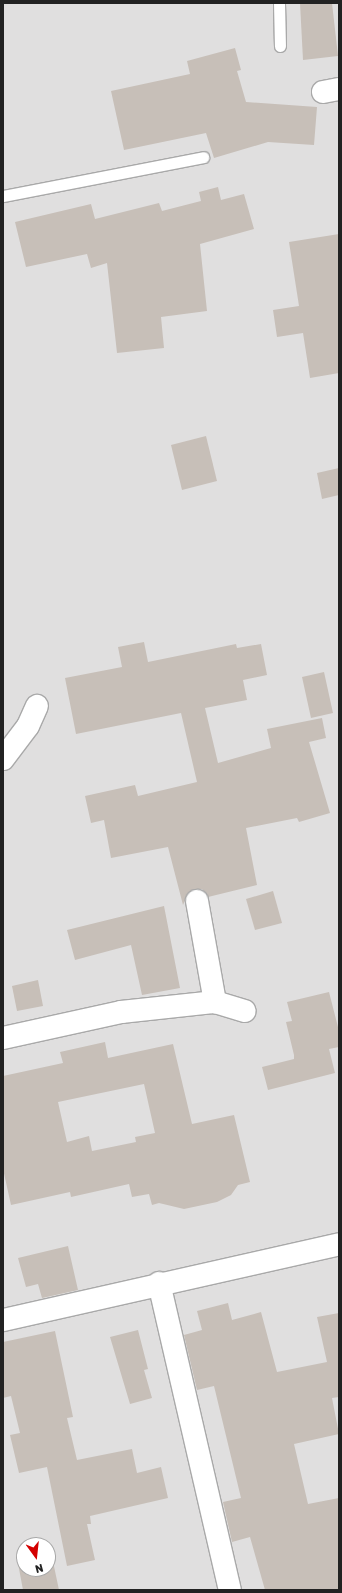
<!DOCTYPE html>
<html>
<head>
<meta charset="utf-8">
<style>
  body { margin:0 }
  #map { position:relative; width:342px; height:1593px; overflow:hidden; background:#f2efe9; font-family:Rubik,sans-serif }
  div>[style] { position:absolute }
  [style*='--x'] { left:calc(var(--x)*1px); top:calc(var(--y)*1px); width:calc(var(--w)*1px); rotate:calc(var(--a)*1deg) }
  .residential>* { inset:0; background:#e0dfdf }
  .building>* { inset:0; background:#c7bfb8 }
  .roads { filter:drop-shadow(1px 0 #a9a9a9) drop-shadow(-1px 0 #a9a9a9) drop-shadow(0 1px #a9a9a9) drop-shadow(0 -1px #a9a9a9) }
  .service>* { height:11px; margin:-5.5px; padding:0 5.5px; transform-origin:5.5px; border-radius:5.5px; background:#fff }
  .minor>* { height:22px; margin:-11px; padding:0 11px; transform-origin:11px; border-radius:11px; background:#fff }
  span { translate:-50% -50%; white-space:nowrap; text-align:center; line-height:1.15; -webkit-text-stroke:3.5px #fff; paint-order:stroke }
  .frame { position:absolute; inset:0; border:4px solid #222; pointer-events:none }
  .north { position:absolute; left:16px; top:1537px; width:40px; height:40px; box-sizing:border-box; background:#fff; border:1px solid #a7a7a7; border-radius:50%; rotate:165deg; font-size:11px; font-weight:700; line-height:16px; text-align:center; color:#222 }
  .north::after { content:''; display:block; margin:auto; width:14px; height:18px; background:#d40000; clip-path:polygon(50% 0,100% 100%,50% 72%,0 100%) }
</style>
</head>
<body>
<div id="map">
  <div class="residential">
    <i style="clip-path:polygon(evenodd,3px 3px,339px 3px,339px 1590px,3px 1590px,3px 3px,24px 1545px,48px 1545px,48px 1569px,24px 1569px,24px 1545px)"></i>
  </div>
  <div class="building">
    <i style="clip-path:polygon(300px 3px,332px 3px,338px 56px,303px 60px)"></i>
    <i style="clip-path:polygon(235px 48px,241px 70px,237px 71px,246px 102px,317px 107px,314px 145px,268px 142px,214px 158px,206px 133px,124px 150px,111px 91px,190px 74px,187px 61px)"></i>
    <i style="clip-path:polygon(218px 187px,221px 200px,244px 194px,254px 229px,200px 244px,207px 311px,161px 317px,164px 348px,117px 353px,107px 263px,91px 268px,87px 254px,26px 267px,15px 222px,91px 204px,95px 219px,159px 203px,162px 211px,201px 201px,199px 192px)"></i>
    <i style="clip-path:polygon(339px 234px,339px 373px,310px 378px,303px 333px,277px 337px,273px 310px,299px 306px,289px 242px)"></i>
    <i style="clip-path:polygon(206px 436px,217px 481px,182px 490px,171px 445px)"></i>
    <i style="clip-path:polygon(339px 468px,339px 495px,322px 499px,317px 473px)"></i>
    <i style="clip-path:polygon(144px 642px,148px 662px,236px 644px,237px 648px,261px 644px,267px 675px,243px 680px,247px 700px,205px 708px,218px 763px,271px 748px,267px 729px,322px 718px,326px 738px,309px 742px,330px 813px,299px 822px,297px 818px,246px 828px,257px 885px,208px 897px,202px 889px,194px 889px,189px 892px,183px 905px,168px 847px,111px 858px,104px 820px,91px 823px,85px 796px,135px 785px,138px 796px,197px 782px,181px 713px,76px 734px,65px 678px,122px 667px,118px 647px)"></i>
    <i style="clip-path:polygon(324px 672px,333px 713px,311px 718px,302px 677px)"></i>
    <i style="clip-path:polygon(273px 891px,282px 923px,255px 930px,246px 899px)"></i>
    <i style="clip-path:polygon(164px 906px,180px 988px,142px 995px,131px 945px,75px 960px,67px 930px)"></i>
    <i style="clip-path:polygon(38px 980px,43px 1006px,17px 1011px,12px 986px)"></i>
    <i style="clip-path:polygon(329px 992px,339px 1031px,339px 1047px,329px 1049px,335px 1073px,268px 1090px,262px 1067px,294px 1059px,294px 1055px,286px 1022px,292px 1021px,287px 1002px)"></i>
    <i style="clip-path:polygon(evenodd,105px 1042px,108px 1058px,173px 1044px,192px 1124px,234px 1115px,250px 1182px,238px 1185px,231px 1195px,217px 1202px,184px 1209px,159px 1203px,152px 1205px,149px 1194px,132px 1197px,129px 1184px,71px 1197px,70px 1192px,11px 1205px,3px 1169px,3px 1076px,63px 1063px,60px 1052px,105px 1042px,144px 1084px,155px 1133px,135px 1137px,136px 1142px,92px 1151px,89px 1136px,67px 1142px,58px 1102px,144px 1084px)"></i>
    <i style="clip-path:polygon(68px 1246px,78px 1290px,42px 1298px,38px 1284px,26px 1287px,18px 1258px)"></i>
    <i style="clip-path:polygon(228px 1303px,232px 1320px,261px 1312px,277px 1372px,327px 1362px,317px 1317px,339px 1313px,339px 1397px,332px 1398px,339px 1434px,294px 1444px,308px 1504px,339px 1498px,339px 1590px,265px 1590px,250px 1537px,232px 1542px,223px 1502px,241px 1498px,214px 1386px,197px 1390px,184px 1335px,202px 1330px,197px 1311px)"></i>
    <i style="clip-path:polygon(138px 1330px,148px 1369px,144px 1370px,152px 1398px,130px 1404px,110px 1337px)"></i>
    <i style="clip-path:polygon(55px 1331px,73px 1417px,67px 1418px,77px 1460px,132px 1449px,137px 1473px,161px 1467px,168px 1498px,90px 1516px,91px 1524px,87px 1524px,95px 1560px,67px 1566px,47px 1467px,19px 1473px,10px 1435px,20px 1433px,11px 1396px,3px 1398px,3px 1342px)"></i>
    <i style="clip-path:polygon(48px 1552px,51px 1552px,59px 1590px,23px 1590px,17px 1558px,24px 1557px,24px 1569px,48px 1569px)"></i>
  </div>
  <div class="roads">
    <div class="service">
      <i style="--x:279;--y:3;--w:43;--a:88.7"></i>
      <i style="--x:3;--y:196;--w:204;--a:-11"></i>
    </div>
    <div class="minor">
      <i style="--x:323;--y:92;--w:16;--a:-11"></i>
      <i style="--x:3;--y:759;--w:41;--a:-52.9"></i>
      <i style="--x:28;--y:726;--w:22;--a:-66"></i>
      <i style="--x:197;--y:901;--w:103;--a:79.9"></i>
      <i style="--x:3;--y:1038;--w:121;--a:-12.4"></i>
      <i style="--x:121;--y:1012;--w:95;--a:-6.1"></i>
      <i style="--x:215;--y:1002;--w:31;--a:17"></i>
      <i style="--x:159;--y:1283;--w:315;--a:77"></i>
      <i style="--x:3;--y:1320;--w:344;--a:-12.7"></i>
    </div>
  </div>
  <div class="frame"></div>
  <div class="north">N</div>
</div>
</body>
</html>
